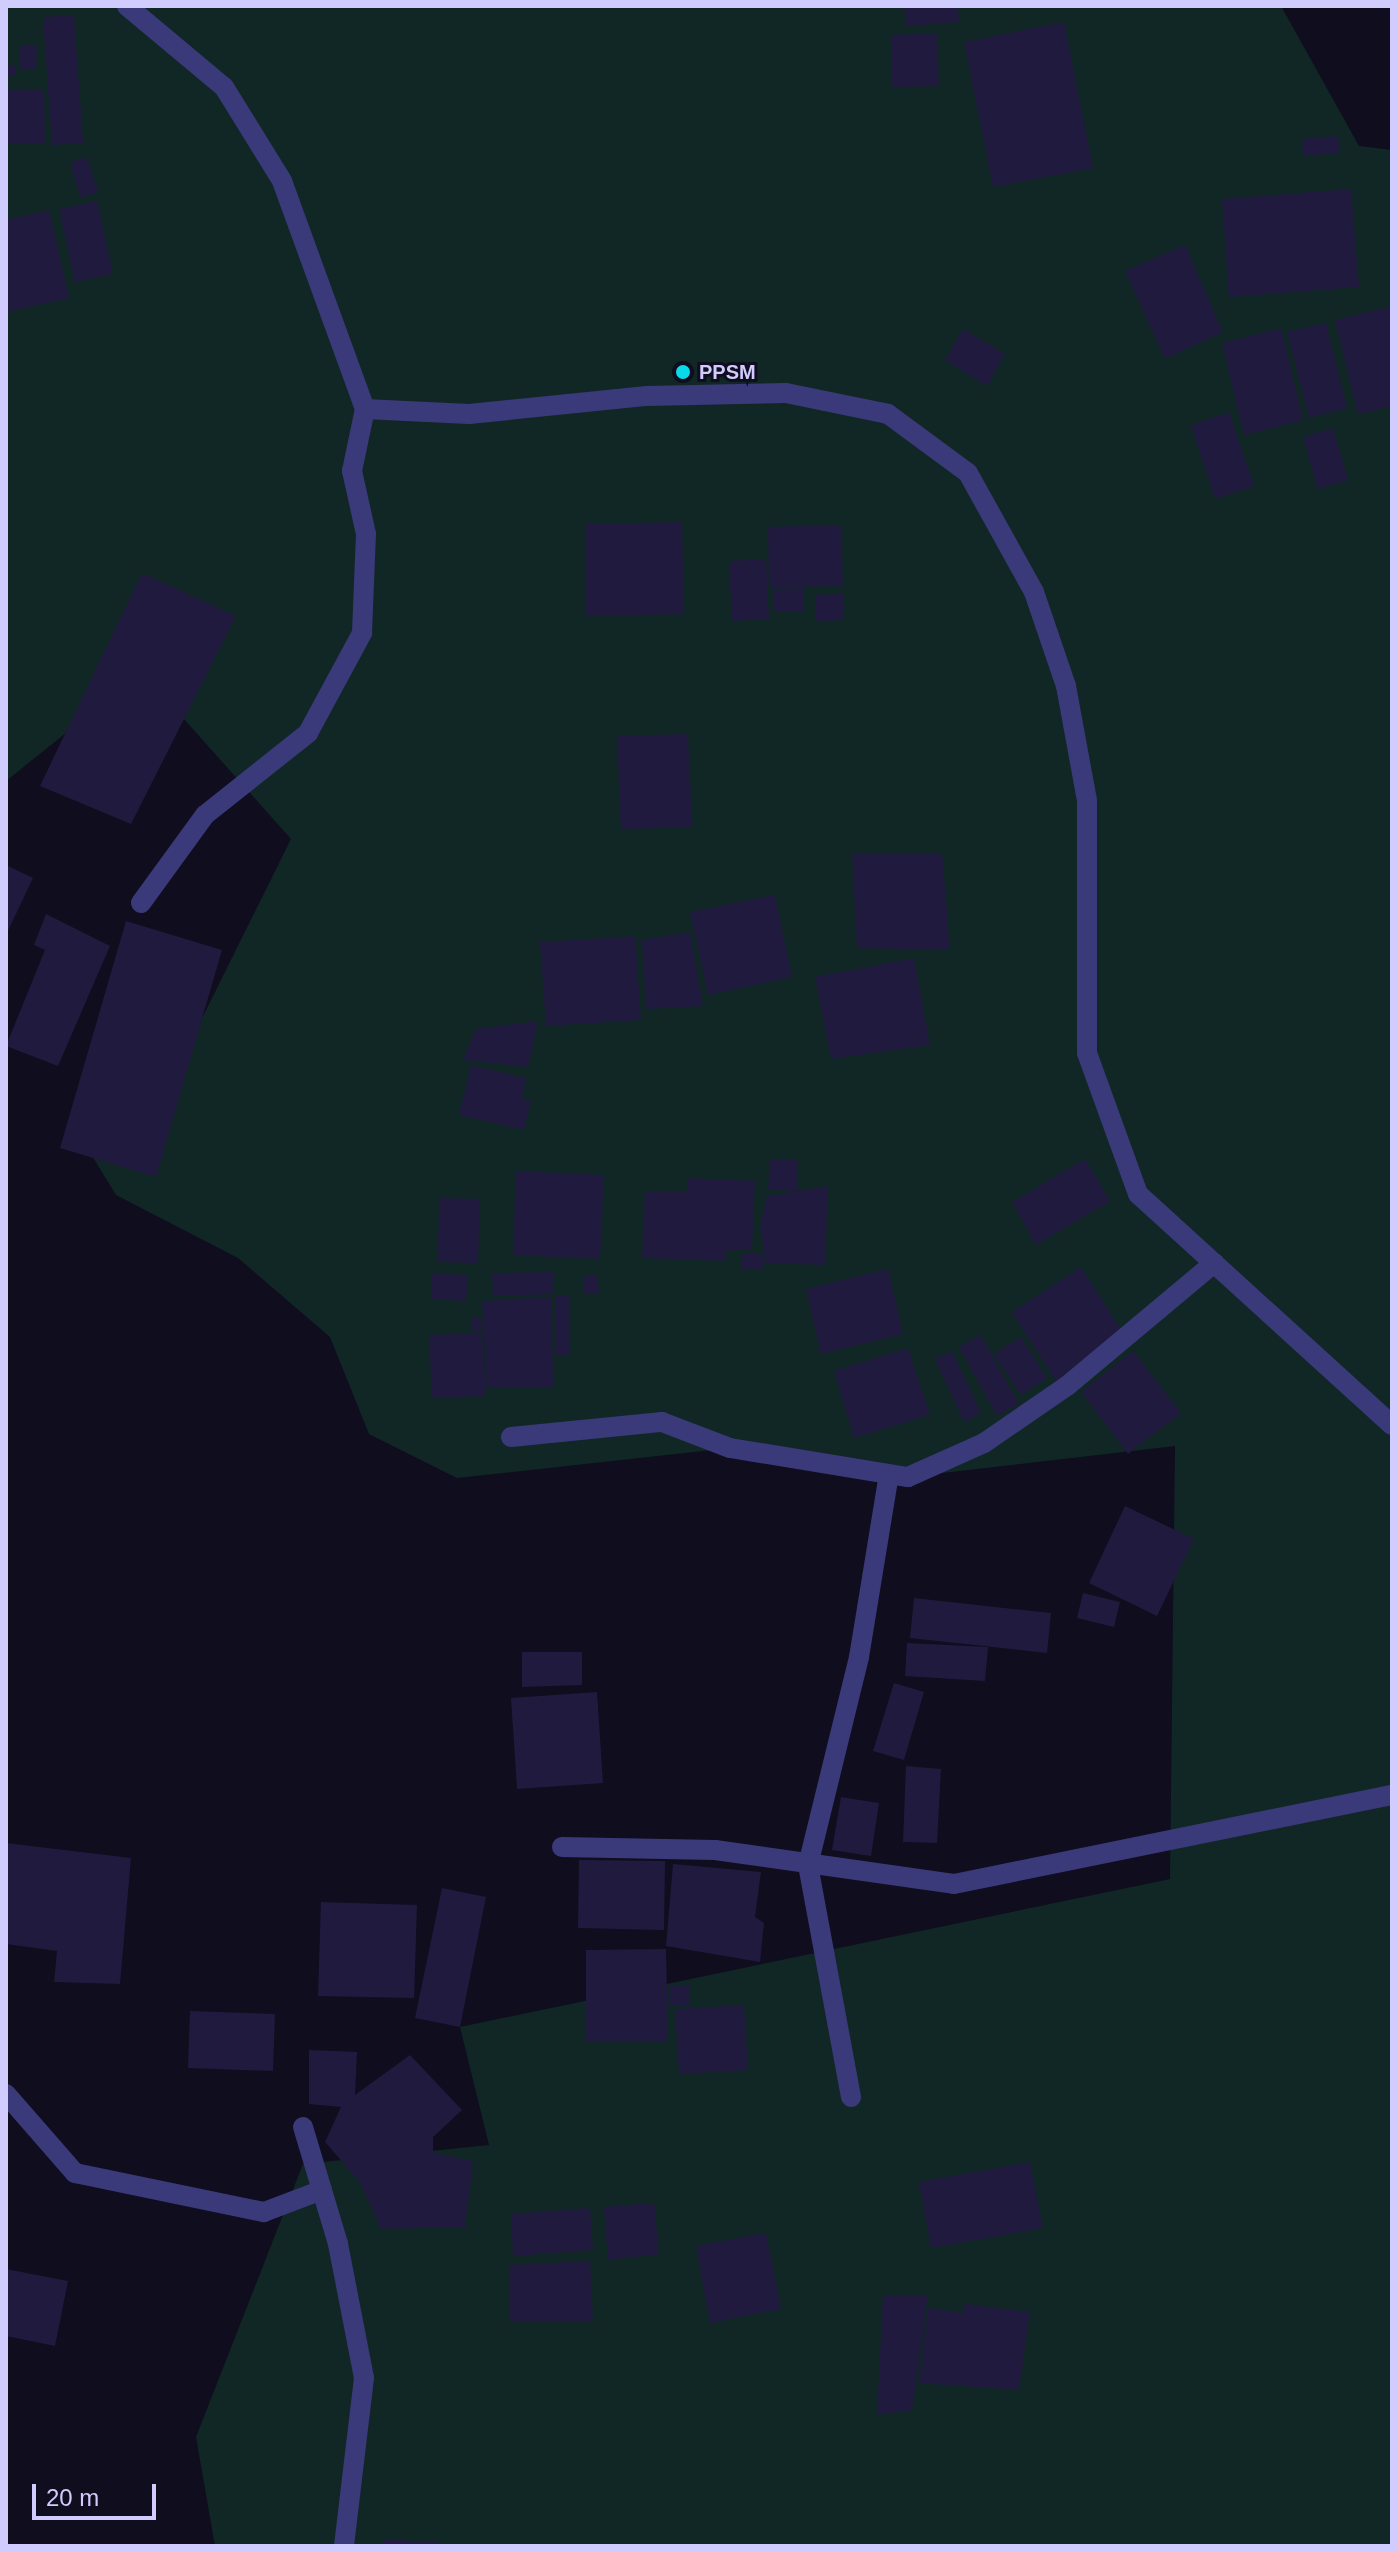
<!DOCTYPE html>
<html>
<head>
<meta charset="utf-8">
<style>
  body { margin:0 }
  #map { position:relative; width:1398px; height:2552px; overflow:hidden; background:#0f0d1e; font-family:Arial,sans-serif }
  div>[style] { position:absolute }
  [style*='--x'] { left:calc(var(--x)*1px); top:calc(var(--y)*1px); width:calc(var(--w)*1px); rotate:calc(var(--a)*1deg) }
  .green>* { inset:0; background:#102726 }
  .building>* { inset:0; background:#201a3e }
  .street>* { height:20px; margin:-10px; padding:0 10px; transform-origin:10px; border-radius:10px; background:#3a3a7a }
  .dots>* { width:22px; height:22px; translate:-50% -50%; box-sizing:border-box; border:4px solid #0f0d1e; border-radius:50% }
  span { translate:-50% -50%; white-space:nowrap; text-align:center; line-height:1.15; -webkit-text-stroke:6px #0f0d1e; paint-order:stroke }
  .poi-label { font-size:20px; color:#d0ccfd; font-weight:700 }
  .left { translate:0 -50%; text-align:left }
  .frame { position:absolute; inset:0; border:8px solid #d0ccfd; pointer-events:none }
  .scale { position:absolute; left:32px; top:2484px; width:124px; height:36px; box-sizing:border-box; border:4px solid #d0ccfd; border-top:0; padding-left:10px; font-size:24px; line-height:28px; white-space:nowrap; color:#d0ccfd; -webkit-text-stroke:6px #0f0d1e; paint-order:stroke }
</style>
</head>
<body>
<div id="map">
  <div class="green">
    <i style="clip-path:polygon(6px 6px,1281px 6px,1359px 146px,1392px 150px,1392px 2546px,215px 2546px,196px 2437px,303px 2164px,489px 2145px,460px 2027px,1170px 1879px,1175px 1446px,908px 1477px,730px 1448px,457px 1478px,369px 1434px,330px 1337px,238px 1258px,116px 1195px,83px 1141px,145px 1133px,291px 839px,142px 672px,6px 781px)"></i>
  </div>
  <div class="building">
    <i style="clip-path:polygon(904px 6px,958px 6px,959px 22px,906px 26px)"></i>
    <i style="clip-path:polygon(74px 15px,83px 143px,52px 145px,43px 17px)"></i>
    <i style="clip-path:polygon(1064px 22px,1093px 168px,993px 187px,964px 42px)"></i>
    <i style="clip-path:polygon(937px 33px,939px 86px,892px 87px,891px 35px)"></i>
    <i style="clip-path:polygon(19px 46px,37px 46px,36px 69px,19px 69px)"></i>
    <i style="clip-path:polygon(6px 66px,16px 66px,16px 75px,6px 75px)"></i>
    <i style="clip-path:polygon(44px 89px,45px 143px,6px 144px,6px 90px)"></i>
    <i style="clip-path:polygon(1338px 136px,1340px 153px,1303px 156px,1302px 139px)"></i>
    <i style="clip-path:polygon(87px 157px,98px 192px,81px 198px,70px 163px)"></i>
    <i style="clip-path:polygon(1351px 189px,1359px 287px,1229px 297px,1222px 199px)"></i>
    <i style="clip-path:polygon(97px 201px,113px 274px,75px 282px,59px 209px)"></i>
    <i style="clip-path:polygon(49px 210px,69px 298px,6px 312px,6px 220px)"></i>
    <i style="clip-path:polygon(1185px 245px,1223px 332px,1165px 359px,1125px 271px)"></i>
    <i style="clip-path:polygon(1392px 306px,1392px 406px,1358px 414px,1335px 320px)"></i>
    <i style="clip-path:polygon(1326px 323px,1347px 408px,1309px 418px,1287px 332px)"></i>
    <i style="clip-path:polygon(1281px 328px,1303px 420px,1244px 435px,1222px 343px)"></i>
    <i style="clip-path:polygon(963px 329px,1005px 354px,987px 386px,945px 360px)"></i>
    <i style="clip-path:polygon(1229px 412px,1254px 486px,1215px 499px,1191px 425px)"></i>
    <i style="clip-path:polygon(1333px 428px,1348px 480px,1318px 489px,1303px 437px)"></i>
    <i style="clip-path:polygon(682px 522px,684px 614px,586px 616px,585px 524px)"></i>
    <i style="clip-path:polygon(841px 525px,843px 586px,769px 587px,768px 527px)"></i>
    <i style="clip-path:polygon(766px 559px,769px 619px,732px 621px,729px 561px)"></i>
    <i style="clip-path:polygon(142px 573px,236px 616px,131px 824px,40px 786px)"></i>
    <i style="clip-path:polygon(803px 588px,804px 611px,774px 612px,773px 589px)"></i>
    <i style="clip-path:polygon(843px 594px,844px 620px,816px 621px,815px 595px)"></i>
    <i style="clip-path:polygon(688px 734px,692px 827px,621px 829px,617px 736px)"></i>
    <i style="clip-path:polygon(852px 853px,942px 853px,950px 950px,857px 948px)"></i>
    <i style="clip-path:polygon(6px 865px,33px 878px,6px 935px)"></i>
    <i style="clip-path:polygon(775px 895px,792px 977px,708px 995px,690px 912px)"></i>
    <i style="clip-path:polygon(46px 914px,110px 946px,58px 1066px,6px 1046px,45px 950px,34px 945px)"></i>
    <i style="clip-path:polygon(126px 921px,222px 950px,156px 1177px,60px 1148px)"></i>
    <i style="clip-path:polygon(690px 932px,703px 1006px,646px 1009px,642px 940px)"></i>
    <i style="clip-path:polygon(635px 936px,641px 1020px,546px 1026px,540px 942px)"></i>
    <i style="clip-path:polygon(914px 958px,930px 1045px,831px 1059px,815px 977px)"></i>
    <i style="clip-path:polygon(538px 1021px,528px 1067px,463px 1060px,476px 1029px)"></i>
    <i style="clip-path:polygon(471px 1065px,526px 1078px,522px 1099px,531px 1101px,524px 1130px,459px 1115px)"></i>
    <i style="clip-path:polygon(770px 1159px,798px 1160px,797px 1191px,768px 1189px)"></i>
    <i style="clip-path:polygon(1085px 1159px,1110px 1201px,1036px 1245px,1012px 1202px)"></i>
    <i style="clip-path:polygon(516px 1171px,604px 1175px,600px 1259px,513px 1255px)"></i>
    <i style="clip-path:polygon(688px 1178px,755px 1181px,752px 1249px,726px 1251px,726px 1261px,642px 1258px,645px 1191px,688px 1192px)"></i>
    <i style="clip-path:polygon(828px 1186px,825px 1265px,766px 1263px,760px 1226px,767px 1196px)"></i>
    <i style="clip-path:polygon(440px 1198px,480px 1199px,478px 1263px,437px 1262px)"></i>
    <i style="clip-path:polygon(741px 1254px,763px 1254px,764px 1269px,741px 1270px)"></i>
    <i style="clip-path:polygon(1081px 1267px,1125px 1336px,1056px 1381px,1012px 1312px)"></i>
    <i style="clip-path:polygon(888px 1269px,903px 1334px,821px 1354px,806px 1289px)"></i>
    <i style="clip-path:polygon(553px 1272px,553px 1294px,493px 1296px,492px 1273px)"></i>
    <i style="clip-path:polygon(432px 1273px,468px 1275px,466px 1301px,431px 1299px)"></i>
    <i style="clip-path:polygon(597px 1275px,599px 1294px,584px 1294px,583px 1276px)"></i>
    <i style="clip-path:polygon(555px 1295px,569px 1295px,569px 1355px,555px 1355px)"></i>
    <i style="clip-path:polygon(552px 1297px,553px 1387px,487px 1387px,482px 1301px)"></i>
    <i style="clip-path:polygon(471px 1317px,482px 1317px,482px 1332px,471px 1332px)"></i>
    <i style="clip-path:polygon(482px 1333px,486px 1396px,432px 1398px,429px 1335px)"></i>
    <i style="clip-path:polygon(981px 1335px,1019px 1404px,997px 1416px,959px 1347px)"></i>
    <i style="clip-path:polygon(1021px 1337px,1047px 1378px,1021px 1395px,994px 1354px)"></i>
    <i style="clip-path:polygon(908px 1348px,930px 1415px,854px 1438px,834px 1371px)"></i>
    <i style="clip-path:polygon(952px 1351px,981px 1413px,964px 1422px,935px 1359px)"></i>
    <i style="clip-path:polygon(1133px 1351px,1181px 1413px,1128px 1454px,1081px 1392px)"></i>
    <i style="clip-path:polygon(1125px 1506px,1194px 1539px,1157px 1616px,1089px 1583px)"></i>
    <i style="clip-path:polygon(1083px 1593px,1120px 1602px,1114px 1627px,1077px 1618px)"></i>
    <i style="clip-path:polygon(914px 1598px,1051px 1613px,1047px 1653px,910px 1638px)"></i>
    <i style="clip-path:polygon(907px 1643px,988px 1647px,985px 1681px,905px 1676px)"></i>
    <i style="clip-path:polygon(522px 1652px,582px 1652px,582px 1685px,522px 1687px)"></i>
    <i style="clip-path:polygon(894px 1683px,924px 1692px,904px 1760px,873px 1751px)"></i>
    <i style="clip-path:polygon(597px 1692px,603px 1783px,517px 1789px,511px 1698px)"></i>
    <i style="clip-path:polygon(906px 1766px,941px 1769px,937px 1843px,903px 1842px)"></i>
    <i style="clip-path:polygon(841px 1797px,879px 1803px,871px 1856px,832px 1850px)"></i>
    <i style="clip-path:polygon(6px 1843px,131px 1858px,120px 1984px,54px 1982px,57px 1951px,6px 1944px)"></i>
    <i style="clip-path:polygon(579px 1860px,665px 1861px,664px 1930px,578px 1928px)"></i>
    <i style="clip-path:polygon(673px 1864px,761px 1872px,755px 1917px,764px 1923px,760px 1962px,666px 1946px)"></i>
    <i style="clip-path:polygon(442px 1888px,486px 1897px,460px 2027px,415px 2018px)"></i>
    <i style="clip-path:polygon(321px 1902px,417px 1905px,414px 1998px,318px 1996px)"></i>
    <i style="clip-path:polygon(666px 1949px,668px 2041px,586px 2042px,586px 1950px)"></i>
    <i style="clip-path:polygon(670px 1986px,689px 1986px,689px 2005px,670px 2005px)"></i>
    <i style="clip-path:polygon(744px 2005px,748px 2070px,679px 2074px,675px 2009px)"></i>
    <i style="clip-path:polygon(190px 2011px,275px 2014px,273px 2071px,188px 2068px)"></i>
    <i style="clip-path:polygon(309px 2050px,357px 2052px,355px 2095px,410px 2055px,462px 2110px,433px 2137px,433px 2153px,473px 2161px,465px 2227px,381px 2229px,360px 2182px,325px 2142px,341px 2107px,309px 2104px)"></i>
    <i style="clip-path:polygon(1030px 2162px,1043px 2228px,931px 2248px,919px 2182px)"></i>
    <i style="clip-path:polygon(654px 2203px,659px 2254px,608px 2260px,604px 2207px)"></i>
    <i style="clip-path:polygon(590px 2208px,593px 2250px,513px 2256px,511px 2214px)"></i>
    <i style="clip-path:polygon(766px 2233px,781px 2309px,710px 2323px,696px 2246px)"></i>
    <i style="clip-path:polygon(590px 2261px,593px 2322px,510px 2322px,509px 2265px)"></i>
    <i style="clip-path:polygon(6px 2269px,68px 2281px,55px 2346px,6px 2336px)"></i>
    <i style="clip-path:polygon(928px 2295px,912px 2410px,877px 2415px,883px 2296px)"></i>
    <i style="clip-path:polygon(964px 2304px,1030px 2312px,1019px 2390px,919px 2383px,928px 2308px,963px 2313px)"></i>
    <i style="clip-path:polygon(384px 2539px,460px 2544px,460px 2546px,383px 2546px)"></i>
  </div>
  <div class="street">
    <i style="--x:127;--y:6;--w:126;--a:39.9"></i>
    <i style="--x:224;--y:87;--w:110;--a:58.3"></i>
    <i style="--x:282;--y:181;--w:243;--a:70"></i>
    <i style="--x:365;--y:409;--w:104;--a:2.8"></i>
    <i style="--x:469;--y:414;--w:179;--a:-5.8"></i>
    <i style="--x:647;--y:396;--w:139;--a:-1.2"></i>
    <i style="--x:786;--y:393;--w:104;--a:11.6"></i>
    <i style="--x:888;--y:414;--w:99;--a:36.4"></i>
    <i style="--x:968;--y:473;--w:136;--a:61"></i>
    <i style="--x:1034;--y:592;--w:99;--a:71.2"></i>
    <i style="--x:1066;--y:686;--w:116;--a:79.6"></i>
    <i style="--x:1087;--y:800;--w:253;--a:90"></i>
    <i style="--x:1087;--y:1053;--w:150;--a:70.1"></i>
    <i style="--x:1138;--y:1194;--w:343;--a:42.3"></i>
    <i style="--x:141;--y:903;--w:109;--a:-54"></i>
    <i style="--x:205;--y:815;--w:132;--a:-38.5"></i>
    <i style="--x:308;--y:733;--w:114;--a:-61.6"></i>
    <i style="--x:362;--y:633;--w:99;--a:-87.7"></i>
    <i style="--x:366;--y:534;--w:65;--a:-102.5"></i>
    <i style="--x:352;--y:471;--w:63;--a:-78.2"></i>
    <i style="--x:511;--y:1437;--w:152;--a:-5.7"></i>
    <i style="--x:662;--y:1422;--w:73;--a:20.9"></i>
    <i style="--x:730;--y:1448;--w:180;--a:9.3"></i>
    <i style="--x:908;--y:1477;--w:83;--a:-24.1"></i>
    <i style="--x:984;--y:1443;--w:101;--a:-34.5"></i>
    <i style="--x:1067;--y:1386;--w:192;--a:-39.9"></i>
    <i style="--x:562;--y:1847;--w:153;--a:1.1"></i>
    <i style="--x:715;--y:1850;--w:241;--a:8.1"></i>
    <i style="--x:954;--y:1884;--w:447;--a:-11.5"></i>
    <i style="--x:6;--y:2094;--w:105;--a:48.9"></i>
    <i style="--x:75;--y:2173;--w:193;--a:11.7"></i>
    <i style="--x:264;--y:2212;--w:62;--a:-20.8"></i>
    <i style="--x:851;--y:2097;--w:236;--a:-100.5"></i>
    <i style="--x:808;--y:1865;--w:214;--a:-76.2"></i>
    <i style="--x:859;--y:1657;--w:185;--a:-80.7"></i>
    <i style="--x:303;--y:2127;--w:122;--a:73.3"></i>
    <i style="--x:338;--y:2244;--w:136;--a:79"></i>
    <i style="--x:364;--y:2378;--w:169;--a:96.8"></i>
  </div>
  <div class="dots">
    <i style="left:683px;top:372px;background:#0ad9ea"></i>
  </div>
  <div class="poi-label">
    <span class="left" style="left:699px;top:372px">PPSM</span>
  </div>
  <div class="frame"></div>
  <div class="scale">20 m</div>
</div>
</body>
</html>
